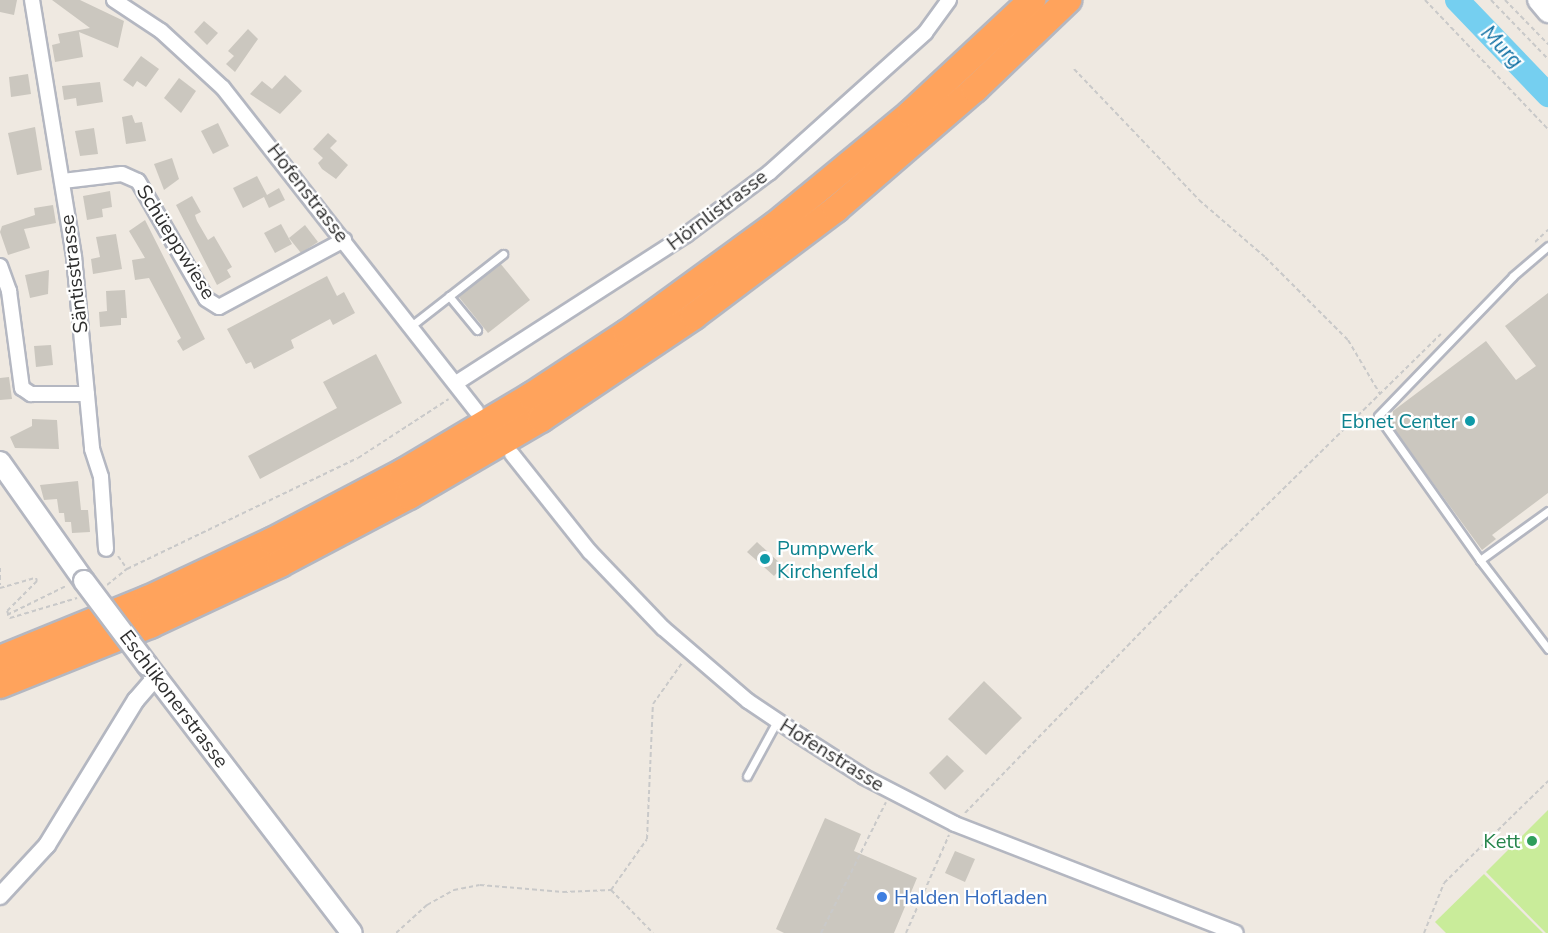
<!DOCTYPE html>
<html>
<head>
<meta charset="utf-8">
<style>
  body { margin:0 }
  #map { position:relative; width:1548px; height:933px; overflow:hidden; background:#efe9e1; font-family:"Nunito Sans",sans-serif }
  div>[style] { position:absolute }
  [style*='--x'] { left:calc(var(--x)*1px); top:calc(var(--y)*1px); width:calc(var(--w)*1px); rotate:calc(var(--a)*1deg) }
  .pitch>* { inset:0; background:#c9ec9a }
  .river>* { height:24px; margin:-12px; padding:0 12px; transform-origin:12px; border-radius:12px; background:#75cff0 }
  .building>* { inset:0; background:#cbc7bf }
  .path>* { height:2px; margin-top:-1px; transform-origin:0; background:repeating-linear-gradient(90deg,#c9c9c9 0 4.5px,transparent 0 7.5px) }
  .roads { filter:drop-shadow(2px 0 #b4b7c1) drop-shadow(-2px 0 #b4b7c1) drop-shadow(0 2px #b4b7c1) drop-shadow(0 -2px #b4b7c1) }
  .service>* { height:7px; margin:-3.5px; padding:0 3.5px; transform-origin:3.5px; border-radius:3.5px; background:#fff }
  .minor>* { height:14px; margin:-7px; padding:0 7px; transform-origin:7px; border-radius:7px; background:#fff }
  .tertiary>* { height:16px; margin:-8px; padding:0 8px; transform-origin:8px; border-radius:8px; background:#fff }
  .secondary>* { height:20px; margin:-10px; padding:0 10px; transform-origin:10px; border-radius:10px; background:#fff }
  .motorway>* { height:26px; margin:-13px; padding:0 13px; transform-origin:13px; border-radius:13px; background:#ffa35c }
  .bridges { filter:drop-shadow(2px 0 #b4b7c1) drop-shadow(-2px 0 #b4b7c1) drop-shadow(0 2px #b4b7c1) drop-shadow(0 -2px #b4b7c1) }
  .secondary-bridge>* { height:20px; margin:-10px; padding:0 10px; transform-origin:10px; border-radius:10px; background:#fff }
  .dots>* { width:16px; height:16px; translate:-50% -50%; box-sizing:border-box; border:3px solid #fff; border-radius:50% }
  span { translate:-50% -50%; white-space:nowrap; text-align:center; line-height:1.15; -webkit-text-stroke:4.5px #fff; paint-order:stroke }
  .street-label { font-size:20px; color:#2e2e2e }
  .culture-label { font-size:20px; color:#0d838f }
  .right { translate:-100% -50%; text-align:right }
  .left { translate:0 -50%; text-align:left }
  .leisure-label { font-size:20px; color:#27864d }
  .shop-label { font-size:20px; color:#366cbe }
  .water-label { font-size:21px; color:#0d6fa3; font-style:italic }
</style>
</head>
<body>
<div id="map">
  <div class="pitch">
    <i style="clip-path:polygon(1548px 810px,1548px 933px,1546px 933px,1486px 872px)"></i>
    <i style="clip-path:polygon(1484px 874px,1543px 933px,1446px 933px,1435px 922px)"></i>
  </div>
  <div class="river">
    <i style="--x:1457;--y:0;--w:132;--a:46.2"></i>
  </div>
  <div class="building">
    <i style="clip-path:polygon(0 0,17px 0,14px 15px,0 12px)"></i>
    <i style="clip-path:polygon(52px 0,80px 0,124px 21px,118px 48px,79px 32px,83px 57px,55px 62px,52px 45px,60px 43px,58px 34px,90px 28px)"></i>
    <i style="clip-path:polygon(204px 21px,218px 33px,207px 45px,194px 32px)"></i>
    <i style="clip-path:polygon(248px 29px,258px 39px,235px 72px,226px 64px,234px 56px,228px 51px)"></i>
    <i style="clip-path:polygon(141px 56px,159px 69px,146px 87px,137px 81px,133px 87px,123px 80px)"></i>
    <i style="clip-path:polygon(28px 74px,31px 94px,11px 97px,9px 77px)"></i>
    <i style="clip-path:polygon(285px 75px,302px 91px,280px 114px,250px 94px,262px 81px,272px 89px)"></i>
    <i style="clip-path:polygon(179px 78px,196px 91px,181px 113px,164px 98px)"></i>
    <i style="clip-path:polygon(100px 82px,103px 102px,77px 106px,76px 98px,64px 100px,62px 86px)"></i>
    <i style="clip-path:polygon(132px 115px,135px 123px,142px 122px,146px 141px,126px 144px,122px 117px)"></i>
    <i style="clip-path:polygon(218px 123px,229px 146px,213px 154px,201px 131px)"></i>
    <i style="clip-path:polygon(35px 127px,42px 170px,17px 175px,8px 133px)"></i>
    <i style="clip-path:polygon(94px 128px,98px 154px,80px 156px,75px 131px)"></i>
    <i style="clip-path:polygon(328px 133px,337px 141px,330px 148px,348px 165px,336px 179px,322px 169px,318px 163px,323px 158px,313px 149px)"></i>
    <i style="clip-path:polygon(172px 158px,179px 179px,164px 190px,154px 164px)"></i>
    <i style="clip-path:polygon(257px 176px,267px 195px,279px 188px,285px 200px,269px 208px,264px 197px,243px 208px,233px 188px)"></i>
    <i style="clip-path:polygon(110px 191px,112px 207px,102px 209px,103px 217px,87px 220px,83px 196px)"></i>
    <i style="clip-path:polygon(192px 196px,201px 212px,195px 215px,197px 221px,208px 240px,214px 236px,232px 267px,227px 270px,231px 277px,217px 285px,176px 205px)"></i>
    <i style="clip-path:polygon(53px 205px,56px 223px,24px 229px,30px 248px,8px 255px,0 232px,2px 226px,35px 215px,34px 208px)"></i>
    <i style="clip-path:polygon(145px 220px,205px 339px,183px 351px,177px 341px,181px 338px,149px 278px,135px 280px,132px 260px,145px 258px,129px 231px)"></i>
    <i style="clip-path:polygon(281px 224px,292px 244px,275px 253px,264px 233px)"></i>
    <i style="clip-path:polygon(305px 225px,318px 242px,301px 253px,289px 238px)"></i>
    <i style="clip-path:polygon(116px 234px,122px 269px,93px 274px,91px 259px,100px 257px,96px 237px)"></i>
    <i style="clip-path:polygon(500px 263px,530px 300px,488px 333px,458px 296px)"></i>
    <i style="clip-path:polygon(49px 270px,48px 294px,30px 298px,25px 275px)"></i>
    <i style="clip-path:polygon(327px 276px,337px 296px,344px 292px,355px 313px,333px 325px,330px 319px,291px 340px,294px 348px,254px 369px,251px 362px,246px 364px,227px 329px)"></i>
    <i style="clip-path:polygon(125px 290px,127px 318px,121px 318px,121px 325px,100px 327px,99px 312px,107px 311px,106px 291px)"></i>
    <i style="clip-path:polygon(1548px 293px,1548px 493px,1492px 535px,1496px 539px,1482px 550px,1392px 427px,1393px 411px,1486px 341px,1516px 380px,1536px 366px,1505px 326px)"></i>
    <i style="clip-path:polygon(51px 345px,53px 365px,36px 367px,34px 346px)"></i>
    <i style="clip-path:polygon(376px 354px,402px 403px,260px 479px,248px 456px,337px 408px,323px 382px)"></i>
    <i style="clip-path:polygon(9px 377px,12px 399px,0 400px,0 378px)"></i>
    <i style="clip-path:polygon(32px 419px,57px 420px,59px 449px,15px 448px,10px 437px,32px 426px)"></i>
    <i style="clip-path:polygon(78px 481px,81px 510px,88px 510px,90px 532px,72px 533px,71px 522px,65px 522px,64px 513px,59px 513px,57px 499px,44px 500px,40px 485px)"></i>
    <i style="clip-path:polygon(757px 542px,783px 566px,774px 576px,747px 552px)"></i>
    <i style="clip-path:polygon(984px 681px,1022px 718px,986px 755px,948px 719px)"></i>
    <i style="clip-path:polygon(947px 755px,964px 771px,945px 790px,929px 773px)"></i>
    <i style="clip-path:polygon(825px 818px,861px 834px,854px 851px,917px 878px,894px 933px,784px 933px,776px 929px)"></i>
    <i style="clip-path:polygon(955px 851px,975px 859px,965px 882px,945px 873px)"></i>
  </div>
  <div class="path">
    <i style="--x:1425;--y:0;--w:178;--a:46.4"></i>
    <i style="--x:1491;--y:0;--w:82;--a:46"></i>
    <i style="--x:1505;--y:0;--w:62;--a:45.7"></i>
    <i style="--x:1074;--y:69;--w:181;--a:46.3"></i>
    <i style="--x:1199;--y:200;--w:87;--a:40.8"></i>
    <i style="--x:1265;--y:257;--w:117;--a:45"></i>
    <i style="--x:1348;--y:340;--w:63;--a:59.3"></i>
    <i style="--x:1535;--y:242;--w:18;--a:-43"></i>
    <i style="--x:118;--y:556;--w:16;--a:55"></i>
    <i style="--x:0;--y:568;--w:17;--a:90"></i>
    <i style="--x:107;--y:585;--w:26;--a:-39"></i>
    <i style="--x:127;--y:569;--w:256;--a:-25.7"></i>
    <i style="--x:358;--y:458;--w:108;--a:-33"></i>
    <i style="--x:0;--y:588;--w:37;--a:-16"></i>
    <i style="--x:36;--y:578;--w:3;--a:72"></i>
    <i style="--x:37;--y:581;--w:42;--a:135"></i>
    <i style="--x:7;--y:611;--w:8;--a:67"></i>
    <i style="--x:10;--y:618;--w:70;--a:-16.6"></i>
    <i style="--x:7;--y:615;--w:66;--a:-26.2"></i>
    <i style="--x:965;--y:813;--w:371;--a:-45.8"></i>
    <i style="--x:1224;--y:547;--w:304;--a:-44.5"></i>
    <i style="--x:611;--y:890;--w:60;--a:45.7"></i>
    <i style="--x:396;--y:933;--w:42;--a:-42.1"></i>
    <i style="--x:427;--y:905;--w:31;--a:-29"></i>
    <i style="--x:454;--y:890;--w:26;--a:-11"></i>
    <i style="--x:480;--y:885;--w:83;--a:4.8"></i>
    <i style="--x:563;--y:892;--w:48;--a:-2.4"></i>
    <i style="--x:611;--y:890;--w:62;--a:-54.8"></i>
    <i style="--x:647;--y:839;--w:135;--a:-87.5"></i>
    <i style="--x:653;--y:704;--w:50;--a:-54.7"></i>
    <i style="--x:821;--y:933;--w:146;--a:-63.6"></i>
    <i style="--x:906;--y:933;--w:107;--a:-66.3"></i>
    <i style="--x:1424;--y:933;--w:54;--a:-68.2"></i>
    <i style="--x:1444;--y:883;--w:146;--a:-44.4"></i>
  </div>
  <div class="roads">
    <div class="service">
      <i style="--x:449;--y:296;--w:44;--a:50.5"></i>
      <i style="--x:411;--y:326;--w:117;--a:-38"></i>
      <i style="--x:1548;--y:511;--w:84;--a:144.2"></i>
      <i style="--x:1480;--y:560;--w:112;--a:52.6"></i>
      <i style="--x:1480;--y:560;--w:176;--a:-125.3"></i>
      <i style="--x:1378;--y:416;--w:194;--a:-46"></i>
      <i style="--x:1513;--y:276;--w:46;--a:-40.6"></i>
      <i style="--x:747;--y:776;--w:63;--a:-61.4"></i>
    </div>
    <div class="minor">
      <i style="--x:32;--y:0;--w:260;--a:80.7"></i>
      <i style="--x:74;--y:257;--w:193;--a:84.6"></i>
      <i style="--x:92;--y:449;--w:29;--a:72"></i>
      <i style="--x:101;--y:477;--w:72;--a:86"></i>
      <i style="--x:114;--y:0;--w:56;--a:33.4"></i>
      <i style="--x:161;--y:31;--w:84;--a:42.6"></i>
      <i style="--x:223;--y:88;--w:410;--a:51.9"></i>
      <i style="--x:63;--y:181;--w:59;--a:-6.8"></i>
      <i style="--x:122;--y:174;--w:17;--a:24"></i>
      <i style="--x:138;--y:181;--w:136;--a:60"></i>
      <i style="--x:206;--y:299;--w:15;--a:32"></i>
      <i style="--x:219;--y:307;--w:142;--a:-28.2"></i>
      <i style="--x:0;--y:266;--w:27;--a:70"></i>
      <i style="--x:9;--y:291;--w:98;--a:82.4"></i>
      <i style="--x:22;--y:388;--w:11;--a:34"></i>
      <i style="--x:31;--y:394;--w:56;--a:0"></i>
      <i style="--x:456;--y:383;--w:274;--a:-32.8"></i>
      <i style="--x:686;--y:235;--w:104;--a:-36.8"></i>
      <i style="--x:769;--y:173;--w:210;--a:-41.9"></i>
      <i style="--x:925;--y:33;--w:41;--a:-54"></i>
      <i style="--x:512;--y:454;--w:125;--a:51.5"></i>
      <i style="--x:590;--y:552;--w:105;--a:46.2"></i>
      <i style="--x:663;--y:628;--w:112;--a:40.7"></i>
      <i style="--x:748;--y:701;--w:63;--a:33.9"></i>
      <i style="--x:800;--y:736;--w:76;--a:32.6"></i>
      <i style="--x:864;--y:777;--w:102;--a:27.3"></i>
      <i style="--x:955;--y:824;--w:301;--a:21.2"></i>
    </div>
    <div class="tertiary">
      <i style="--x:0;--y:896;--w:69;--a:-47.3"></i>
      <i style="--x:47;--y:845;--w:170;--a:-58.5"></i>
      <i style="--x:136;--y:700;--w:30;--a:-49"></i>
    </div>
    <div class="secondary">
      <i style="--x:1538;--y:0;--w:16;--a:50"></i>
      <i style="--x:0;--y:462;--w:146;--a:54.8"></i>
      <i style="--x:147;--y:665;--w:337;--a:52.6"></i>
    </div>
    <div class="motorway">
      <i style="--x:0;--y:659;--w:160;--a:-22.1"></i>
      <i style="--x:148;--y:599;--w:137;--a:-25.1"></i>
      <i style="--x:272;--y:541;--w:148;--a:-27.8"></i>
      <i style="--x:403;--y:472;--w:149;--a:-30.7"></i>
      <i style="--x:531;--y:396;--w:115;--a:-33.3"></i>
      <i style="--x:627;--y:333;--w:182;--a:-36.1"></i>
      <i style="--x:774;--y:226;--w:178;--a:-39.5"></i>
      <i style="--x:911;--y:113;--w:166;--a:-43"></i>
      <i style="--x:0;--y:685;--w:162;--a:-21.8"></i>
      <i style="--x:150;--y:625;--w:144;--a:-25.1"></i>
      <i style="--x:280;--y:564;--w:146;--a:-27.8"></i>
      <i style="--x:409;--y:496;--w:153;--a:-30.3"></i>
      <i style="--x:541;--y:419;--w:184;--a:-33.9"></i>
      <i style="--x:694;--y:316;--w:178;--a:-37"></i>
      <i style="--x:836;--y:209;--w:184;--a:-40.8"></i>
      <i style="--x:975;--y:89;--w:129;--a:-43.7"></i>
    </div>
  </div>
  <div class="bridges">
    <div class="secondary-bridge">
      <i style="--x:84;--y:581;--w:105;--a:53.1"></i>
    </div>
  </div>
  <div class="dots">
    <i style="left:1470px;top:421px;background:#0f9aa8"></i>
    <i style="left:765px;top:559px;background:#0f9aa8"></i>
    <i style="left:1532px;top:841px;background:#2e9e5b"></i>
    <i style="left:882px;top:897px;background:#3f7fe0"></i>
  </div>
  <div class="street-label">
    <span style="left:308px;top:193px;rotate:52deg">Hofenstrasse</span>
    <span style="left:717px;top:210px;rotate:-37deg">Hörnlistrasse</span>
    <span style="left:176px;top:242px;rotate:58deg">Schüeppwiese</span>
    <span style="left:74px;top:274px;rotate:-97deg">Säntisstrasse</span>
    <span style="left:174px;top:699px;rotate:53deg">Eschlikonerstrasse</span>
    <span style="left:832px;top:755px;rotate:32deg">Hofenstrasse</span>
  </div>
  <div class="culture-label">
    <span class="right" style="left:1458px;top:421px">Ebnet Center</span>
    <span class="left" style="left:777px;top:560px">Pumpwerk<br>Kirchenfeld</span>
  </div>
  <div class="leisure-label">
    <span class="right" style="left:1520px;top:841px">Kett</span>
  </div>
  <div class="shop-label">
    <span class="left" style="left:894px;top:897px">Halden Hofladen</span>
  </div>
  <div class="water-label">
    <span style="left:1502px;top:47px;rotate:46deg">Murg</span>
  </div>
</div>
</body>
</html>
